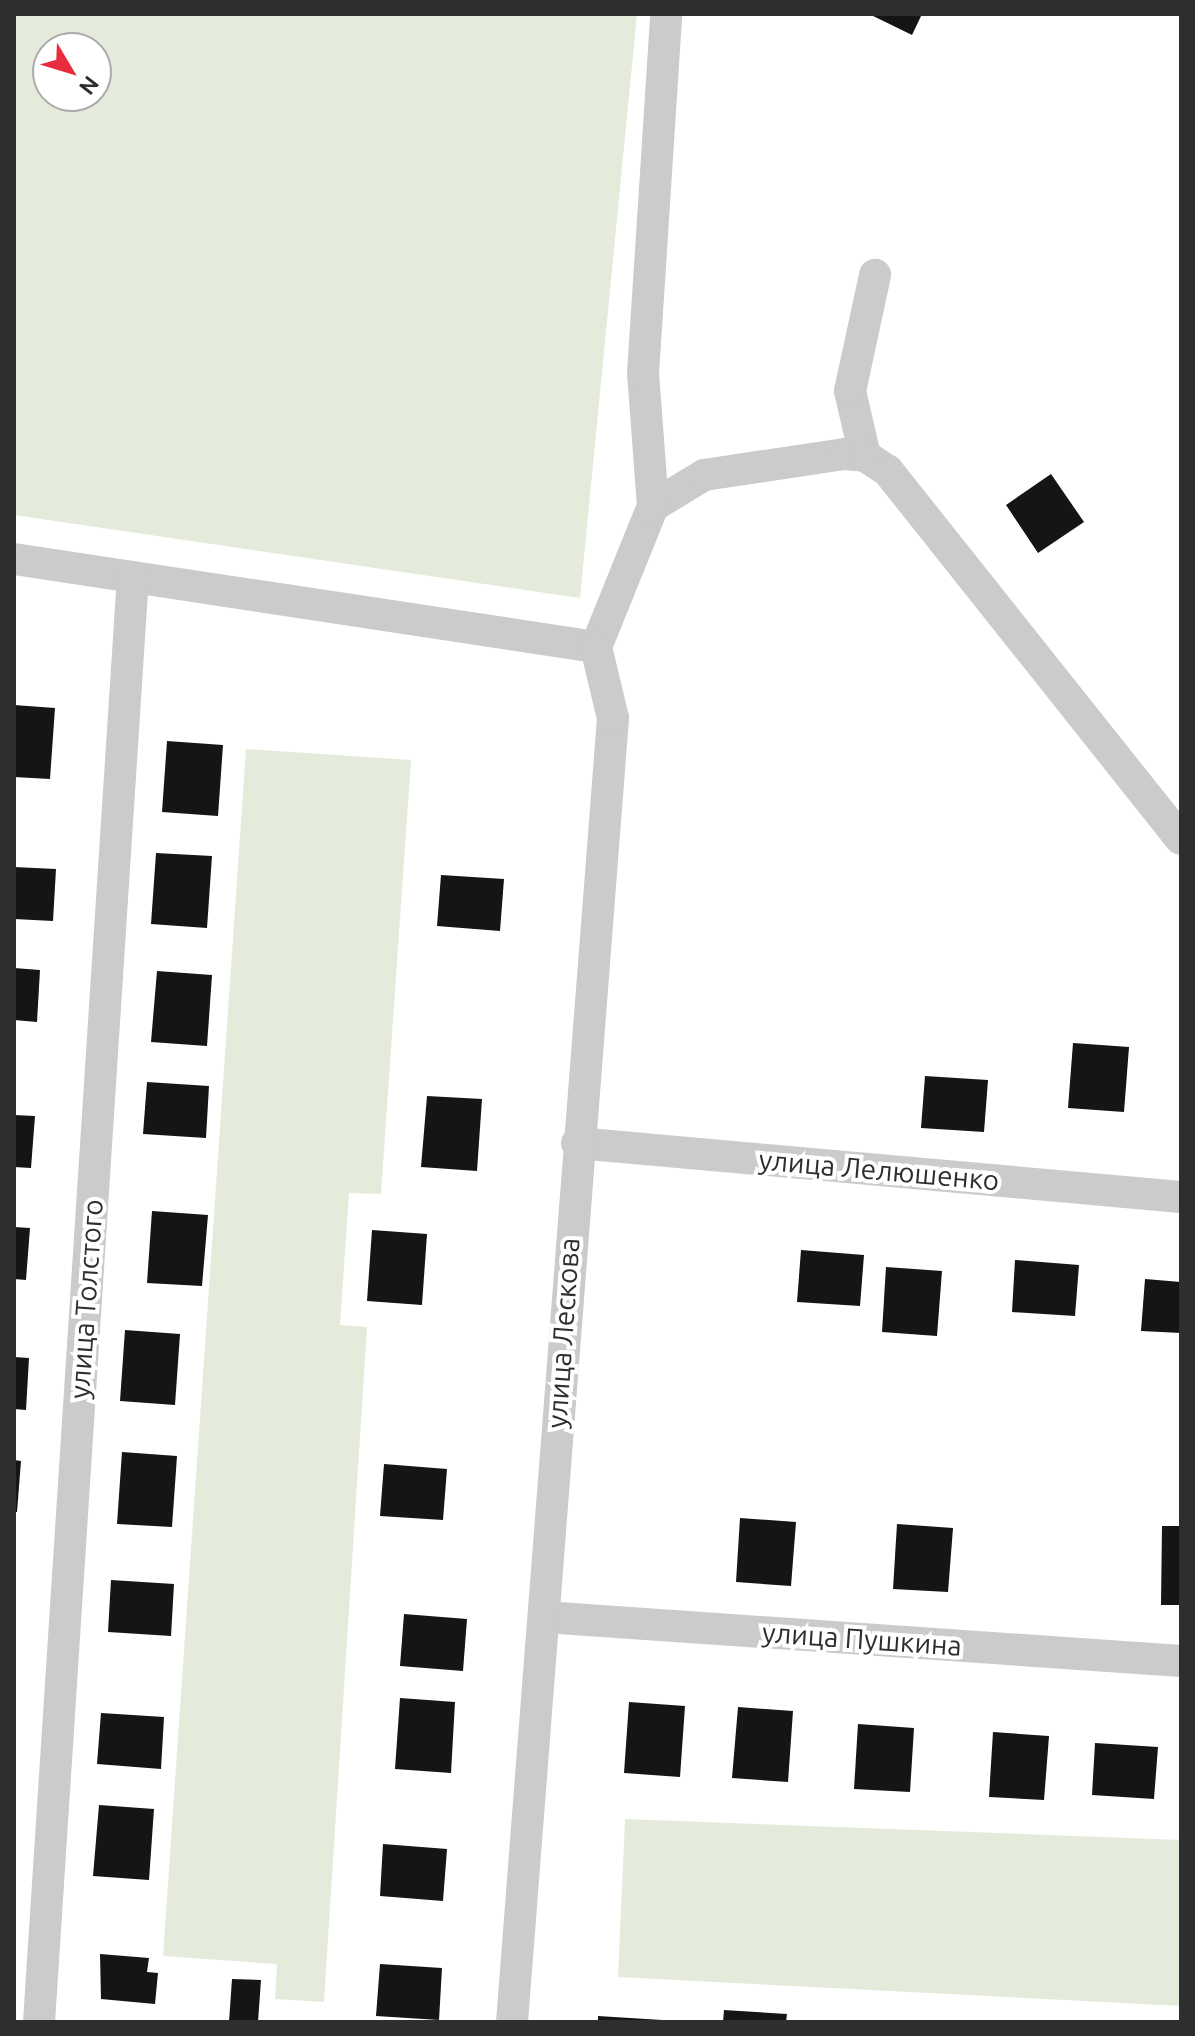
<!DOCTYPE html>
<html>
<head>
<meta charset="utf-8">
<style>
  body { margin:0 }
  #map { position:relative; width:1195px; height:2036px; overflow:hidden; background:#fff; font-family:Ubuntu,sans-serif }
  div>[style] { position:absolute }
  [style*='--x'] { left:calc(var(--x)*1px); top:calc(var(--y)*1px); width:calc(var(--w)*1px); rotate:calc(var(--a)*1deg) }
  .green>* { inset:0; background:#e4ebdb }
  .building>* { inset:0; background:#151515 }
  .minor>* { height:32px; margin:-16px; padding:0 16px; transform-origin:16px; border-radius:16px; background:#cbcbcb }
  span { translate:-50% -50%; white-space:nowrap; text-align:center; line-height:1.15; -webkit-text-stroke:8px #fff; paint-order:stroke }
  .street-label { font-size:28px; color:#2e2e2e }
  .frame { position:absolute; inset:0; border:16px solid #2e2e2e; pointer-events:none }
  .north { position:absolute; left:32px; top:32px; width:80px; height:80px; box-sizing:border-box; background:#fff; border:2px solid #ababab; border-radius:50%; rotate:128deg; font-size:22px; font-weight:700; line-height:32px; text-align:center; color:#2e2e2e }
  .north::after { content:''; display:block; margin:auto; width:28px; height:36px; background:#e82c3d; clip-path:polygon(50% 0,100% 100%,50% 72%,0 100%) }
</style>
</head>
<body>
<div id="map">
  <div class="green">
    <i style="clip-path:polygon(evenodd,14px 14px,637px 14px,580px 598px,14px 515px,14px 14px,48px 48px,96px 48px,96px 96px,48px 96px,48px 48px)"></i>
    <i style="clip-path:polygon(246px 749px,411px 760px,381px 1194px,349px 1193px,340px 1325px,367px 1327px,324px 2002px,275px 1999px,277px 1964px,163px 1956px)"></i>
    <i style="clip-path:polygon(625px 1819px,1181px 1840px,1181px 2006px,618px 1977px)"></i>
  </div>
  <div class="building">
    <i style="clip-path:polygon(869px 14px,922px 14px,912px 35px)"></i>
    <i style="clip-path:polygon(1051px 474px,1084px 522px,1038px 553px,1006px 505px)"></i>
    <i style="clip-path:polygon(14px 705px,55px 708px,50px 779px,14px 777px)"></i>
    <i style="clip-path:polygon(167px 741px,223px 745px,218px 816px,162px 812px)"></i>
    <i style="clip-path:polygon(156px 853px,212px 856px,207px 928px,151px 924px)"></i>
    <i style="clip-path:polygon(14px 867px,56px 869px,53px 921px,14px 919px)"></i>
    <i style="clip-path:polygon(441px 875px,504px 879px,500px 931px,437px 926px)"></i>
    <i style="clip-path:polygon(14px 968px,40px 970px,37px 1022px,14px 1020px)"></i>
    <i style="clip-path:polygon(157px 971px,212px 975px,207px 1046px,151px 1042px)"></i>
    <i style="clip-path:polygon(1073px 1043px,1129px 1047px,1124px 1112px,1068px 1108px)"></i>
    <i style="clip-path:polygon(925px 1076px,988px 1080px,984px 1132px,921px 1128px)"></i>
    <i style="clip-path:polygon(147px 1082px,209px 1086px,206px 1138px,143px 1134px)"></i>
    <i style="clip-path:polygon(427px 1096px,482px 1099px,477px 1171px,421px 1167px)"></i>
    <i style="clip-path:polygon(14px 1115px,35px 1116px,31px 1168px,14px 1167px)"></i>
    <i style="clip-path:polygon(152px 1211px,208px 1215px,202px 1286px,147px 1283px)"></i>
    <i style="clip-path:polygon(14px 1227px,30px 1228px,26px 1280px,14px 1279px)"></i>
    <i style="clip-path:polygon(372px 1230px,427px 1234px,422px 1305px,367px 1301px)"></i>
    <i style="clip-path:polygon(801px 1250px,864px 1255px,860px 1306px,797px 1302px)"></i>
    <i style="clip-path:polygon(1015px 1260px,1079px 1265px,1075px 1316px,1012px 1312px)"></i>
    <i style="clip-path:polygon(886px 1267px,942px 1271px,937px 1336px,882px 1332px)"></i>
    <i style="clip-path:polygon(1145px 1279px,1181px 1282px,1181px 1333px,1141px 1331px)"></i>
    <i style="clip-path:polygon(125px 1330px,180px 1334px,175px 1405px,120px 1401px)"></i>
    <i style="clip-path:polygon(14px 1357px,29px 1358px,26px 1410px,14px 1409px)"></i>
    <i style="clip-path:polygon(122px 1452px,177px 1456px,172px 1527px,117px 1524px)"></i>
    <i style="clip-path:polygon(14px 1460px,21px 1461px,17px 1512px,14px 1512px)"></i>
    <i style="clip-path:polygon(384px 1464px,447px 1469px,443px 1520px,380px 1516px)"></i>
    <i style="clip-path:polygon(740px 1518px,796px 1522px,791px 1586px,736px 1582px)"></i>
    <i style="clip-path:polygon(897px 1524px,953px 1528px,948px 1592px,893px 1589px)"></i>
    <i style="clip-path:polygon(1162px 1526px,1181px 1526px,1181px 1605px,1161px 1605px)"></i>
    <i style="clip-path:polygon(111px 1580px,174px 1584px,171px 1636px,108px 1632px)"></i>
    <i style="clip-path:polygon(404px 1614px,467px 1619px,463px 1671px,400px 1666px)"></i>
    <i style="clip-path:polygon(400px 1698px,455px 1702px,451px 1773px,395px 1769px)"></i>
    <i style="clip-path:polygon(629px 1702px,685px 1706px,680px 1777px,624px 1773px)"></i>
    <i style="clip-path:polygon(738px 1707px,793px 1711px,788px 1782px,732px 1778px)"></i>
    <i style="clip-path:polygon(101px 1713px,164px 1717px,161px 1769px,97px 1764px)"></i>
    <i style="clip-path:polygon(858px 1724px,914px 1728px,910px 1792px,854px 1789px)"></i>
    <i style="clip-path:polygon(993px 1732px,1049px 1736px,1044px 1800px,989px 1797px)"></i>
    <i style="clip-path:polygon(1095px 1743px,1158px 1747px,1154px 1799px,1092px 1795px)"></i>
    <i style="clip-path:polygon(99px 1805px,154px 1809px,149px 1880px,93px 1876px)"></i>
    <i style="clip-path:polygon(383px 1844px,447px 1849px,443px 1901px,380px 1896px)"></i>
    <i style="clip-path:polygon(100px 1954px,149px 1958px,147px 1972px,158px 1973px,155px 2004px,101px 1999px)"></i>
    <i style="clip-path:polygon(380px 1964px,442px 1968px,439px 2020px,376px 2016px)"></i>
    <i style="clip-path:polygon(232px 1979px,261px 1980px,258px 2022px,229px 2022px)"></i>
    <i style="clip-path:polygon(724px 2010px,787px 2014px,786px 2022px,723px 2022px)"></i>
    <i style="clip-path:polygon(598px 2016px,662px 2020px,662px 2022px,598px 2022px)"></i>
  </div>
  <div class="minor">
    <i style="--x:865;--y:456;--w:67;--a:-103"></i>
    <i style="--x:850;--y:391;--w:119;--a:-77.8"></i>
    <i style="--x:653;--y:506;--w:60;--a:-31.3"></i>
    <i style="--x:704;--y:475;--w:142;--a:-8.5"></i>
    <i style="--x:844;--y:454;--w:21;--a:5"></i>
    <i style="--x:865;--y:456;--w:27;--a:33"></i>
    <i style="--x:888;--y:471;--w:470;--a:51.5"></i>
    <i style="--x:14;--y:559;--w:589;--a:8.6"></i>
    <i style="--x:596;--y:647;--w:152;--a:-68"></i>
    <i style="--x:653;--y:506;--w:132;--a:-94.3"></i>
    <i style="--x:643;--y:374;--w:361;--a:-86.3"></i>
    <i style="--x:577;--y:1143;--w:606;--a:5.11"></i>
    <i style="--x:544;--y:1617;--w:639;--a:3.95"></i>
    <i style="--x:39;--y:2022;--w:1448;--a:-86.28"></i>
    <i style="--x:512;--y:2022;--w:1308;--a:-85.57"></i>
    <i style="--x:613;--y:718;--w:73;--a:-103.5"></i>
  </div>
  <div class="street-label">
    <span style="left:879px;top:1170px;rotate:5deg">улица Лелюшенко</span>
    <span style="left:86px;top:1299px;rotate:-86deg">улица Толстого</span>
    <span style="left:563px;top:1333px;rotate:-86deg">улица Лескова</span>
    <span style="left:862px;top:1639px;rotate:4deg">улица Пушкина</span>
  </div>
  <div class="frame"></div>
  <div class="north">N</div>
</div>
</body>
</html>
